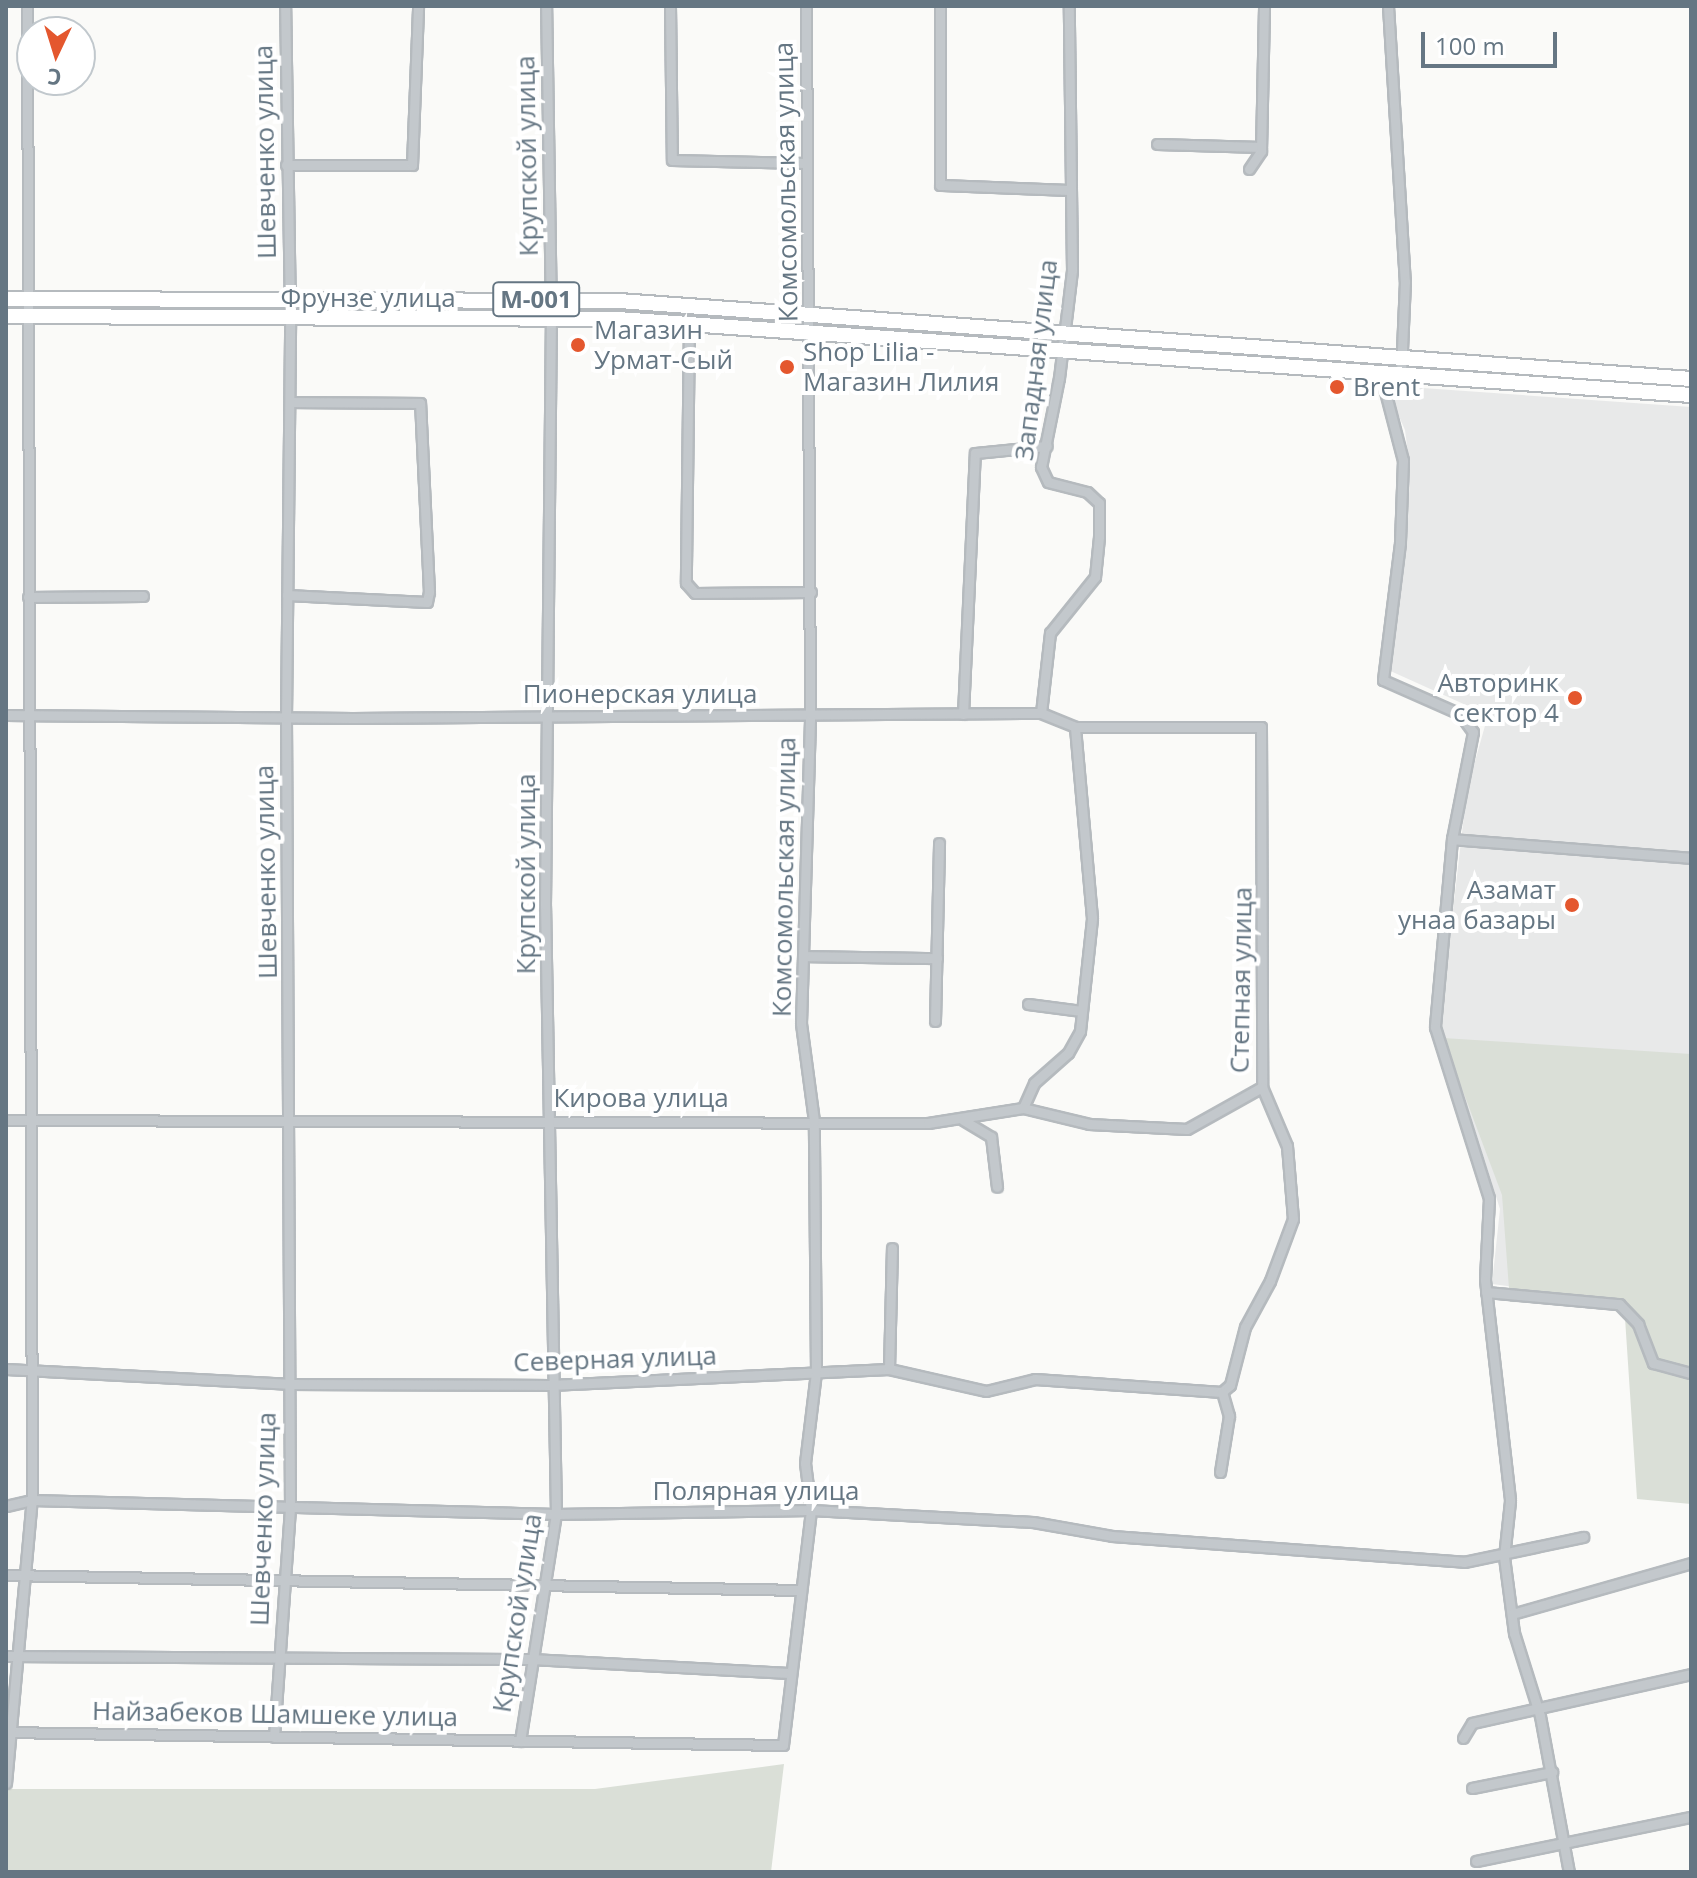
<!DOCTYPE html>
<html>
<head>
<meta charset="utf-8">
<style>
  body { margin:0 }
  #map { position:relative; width:1697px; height:1878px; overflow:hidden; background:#fafaf8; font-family:"Open Sans",sans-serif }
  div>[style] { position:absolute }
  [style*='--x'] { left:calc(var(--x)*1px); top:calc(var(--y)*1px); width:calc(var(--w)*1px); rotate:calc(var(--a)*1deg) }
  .built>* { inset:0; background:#e8e9e9 }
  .green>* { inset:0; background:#dadfd7 }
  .roads { filter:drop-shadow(2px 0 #b5babe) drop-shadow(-2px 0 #b5babe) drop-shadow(0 2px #b5babe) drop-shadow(0 -2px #b5babe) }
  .street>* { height:9px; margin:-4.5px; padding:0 4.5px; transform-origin:4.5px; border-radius:4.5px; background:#c3c8cc }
  .primary>* { height:14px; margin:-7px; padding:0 7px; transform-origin:7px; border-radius:7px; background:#fff }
  .dots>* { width:22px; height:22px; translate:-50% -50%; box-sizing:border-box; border:4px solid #fff; border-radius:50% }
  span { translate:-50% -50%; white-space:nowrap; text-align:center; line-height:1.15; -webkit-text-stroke:8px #fff; paint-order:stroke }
  .shield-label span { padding:2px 6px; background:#fff; border:2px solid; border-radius:6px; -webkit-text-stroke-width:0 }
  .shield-label { font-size:24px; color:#657683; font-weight:700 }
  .street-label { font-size:26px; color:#657683 }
  .poi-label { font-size:26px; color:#657683 }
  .left { translate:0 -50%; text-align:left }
  .right { translate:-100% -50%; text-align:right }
  .frame { position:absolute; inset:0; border:8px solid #657683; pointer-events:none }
  .north { position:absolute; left:16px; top:16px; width:80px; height:80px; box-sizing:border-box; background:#fff; border:2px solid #c1c8cd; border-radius:50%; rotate:184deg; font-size:22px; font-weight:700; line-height:32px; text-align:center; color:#657683 }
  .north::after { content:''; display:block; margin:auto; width:28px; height:36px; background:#e4572e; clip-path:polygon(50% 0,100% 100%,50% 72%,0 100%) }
  .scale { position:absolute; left:1421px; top:32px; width:136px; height:36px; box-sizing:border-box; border:4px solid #657683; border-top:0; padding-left:10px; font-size:24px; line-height:28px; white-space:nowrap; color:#657683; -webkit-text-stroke:6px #fff; paint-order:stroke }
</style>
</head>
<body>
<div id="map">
  <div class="built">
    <i style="clip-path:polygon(1394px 386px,1691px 407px,1691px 1310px,1492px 1284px,1500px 1209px,1440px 1021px,1467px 790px,1488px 715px,1386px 669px,1407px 544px,1410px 469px,1405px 430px,1390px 396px)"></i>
  </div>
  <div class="green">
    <i style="clip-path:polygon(1443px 1038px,1691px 1054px,1691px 1504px,1637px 1499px,1624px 1303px,1510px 1302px,1502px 1195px)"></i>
    <i style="clip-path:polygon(784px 1764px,771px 1872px,6px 1872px,6px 1789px,595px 1789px)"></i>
  </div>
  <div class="roads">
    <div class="street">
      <i style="--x:670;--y:6;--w:154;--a:89.3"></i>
      <i style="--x:672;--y:160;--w:135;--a:1.3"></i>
      <i style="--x:940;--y:6;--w:179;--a:90"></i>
      <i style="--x:940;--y:185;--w:131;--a:2.2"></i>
      <i style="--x:1388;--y:6;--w:276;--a:86.5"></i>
      <i style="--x:1405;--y:281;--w:93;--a:92.5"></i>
      <i style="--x:1157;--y:144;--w:104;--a:1.7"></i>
      <i style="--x:286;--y:165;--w:126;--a:0"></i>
      <i style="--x:412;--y:165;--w:159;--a:-87.8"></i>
      <i style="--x:1249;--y:169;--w:22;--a:-56"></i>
      <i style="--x:1261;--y:151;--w:145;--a:-88.8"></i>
      <i style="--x:689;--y:323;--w:260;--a:90.7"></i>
      <i style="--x:686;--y:583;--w:13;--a:48"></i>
      <i style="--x:695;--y:593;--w:116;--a:-0.5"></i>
      <i style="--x:1380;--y:372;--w:91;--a:75.4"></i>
      <i style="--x:1403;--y:460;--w:83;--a:92.1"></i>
      <i style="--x:1400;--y:543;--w:138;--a:97.1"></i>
      <i style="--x:1383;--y:680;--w:84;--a:23.8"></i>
      <i style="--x:1460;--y:714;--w:22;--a:54"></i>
      <i style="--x:1473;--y:732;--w:109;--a:101.1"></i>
      <i style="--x:1452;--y:839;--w:189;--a:95.2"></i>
      <i style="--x:1435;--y:1027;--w:179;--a:72.5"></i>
      <i style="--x:1489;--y:1198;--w:82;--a:92.8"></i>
      <i style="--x:1485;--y:1280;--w:222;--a:83.5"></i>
      <i style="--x:1510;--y:1501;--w:56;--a:96.1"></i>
      <i style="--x:1504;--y:1557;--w:77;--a:82.5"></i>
      <i style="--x:1514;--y:1633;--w:87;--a:72.6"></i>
      <i style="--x:1540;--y:1716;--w:159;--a:79.5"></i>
      <i style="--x:287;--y:595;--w:140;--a:2.9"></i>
      <i style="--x:427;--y:602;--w:10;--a:-79"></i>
      <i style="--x:429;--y:592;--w:189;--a:-92.7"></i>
      <i style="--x:420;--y:403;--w:130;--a:-179.6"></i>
      <i style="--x:28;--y:597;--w:115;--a:-0.5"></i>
      <i style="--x:1041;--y:713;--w:81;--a:-83.6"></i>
      <i style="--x:1050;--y:633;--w:72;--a:-51.2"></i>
      <i style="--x:1095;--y:577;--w:40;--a:-84.3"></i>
      <i style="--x:1099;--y:537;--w:34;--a:-90"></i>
      <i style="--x:1099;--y:503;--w:16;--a:-137"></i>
      <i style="--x:1087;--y:492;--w:40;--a:-165.6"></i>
      <i style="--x:1048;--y:482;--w:17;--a:-115"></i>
      <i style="--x:1041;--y:467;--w:91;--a:-78.6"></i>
      <i style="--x:1059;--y:378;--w:109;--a:-83.1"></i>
      <i style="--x:1072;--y:270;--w:264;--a:-90.7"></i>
      <i style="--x:963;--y:714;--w:261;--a:-87.4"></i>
      <i style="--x:975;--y:453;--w:72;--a:-5.6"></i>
      <i style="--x:6;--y:715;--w:347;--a:0.5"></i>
      <i style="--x:353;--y:718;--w:688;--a:-0.42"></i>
      <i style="--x:1041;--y:713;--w:37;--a:22"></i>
      <i style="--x:1075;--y:727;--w:186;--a:0"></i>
      <i style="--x:1261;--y:727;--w:360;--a:89.8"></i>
      <i style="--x:1262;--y:1087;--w:64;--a:67"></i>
      <i style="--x:1287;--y:1146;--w:73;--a:85.3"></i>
      <i style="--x:1293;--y:1219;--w:66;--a:110.4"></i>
      <i style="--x:1270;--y:1281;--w:52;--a:118.5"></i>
      <i style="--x:1245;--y:1327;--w:60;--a:104.5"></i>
      <i style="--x:1230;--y:1385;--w:11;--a:139"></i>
      <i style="--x:1452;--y:839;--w:240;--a:4.5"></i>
      <i style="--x:803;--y:956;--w:134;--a:0.9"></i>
      <i style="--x:1028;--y:1004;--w:54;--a:7.4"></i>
      <i style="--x:935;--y:1021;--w:178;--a:-88.7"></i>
      <i style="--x:1023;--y:1108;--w:27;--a:-66"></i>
      <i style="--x:1034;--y:1083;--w:45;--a:-41.4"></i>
      <i style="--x:1068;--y:1053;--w:25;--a:-61"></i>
      <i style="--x:1080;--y:1031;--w:114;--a:-83.9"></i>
      <i style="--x:1092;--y:918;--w:192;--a:-95.1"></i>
      <i style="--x:6;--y:1120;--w:922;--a:0.19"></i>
      <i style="--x:928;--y:1123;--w:96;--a:-9"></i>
      <i style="--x:1023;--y:1108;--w:68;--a:13.6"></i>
      <i style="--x:1089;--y:1124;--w:98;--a:2.9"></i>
      <i style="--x:1187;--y:1129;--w:86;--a:-29.2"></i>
      <i style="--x:963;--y:1120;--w:33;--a:31"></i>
      <i style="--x:991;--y:1137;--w:50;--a:83.2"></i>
      <i style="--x:1486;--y:1292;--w:134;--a:5.2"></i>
      <i style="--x:1619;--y:1304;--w:28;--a:46"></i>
      <i style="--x:1638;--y:1324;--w:42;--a:69"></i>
      <i style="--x:1653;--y:1363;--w:39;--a:15"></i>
      <i style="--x:6;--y:1369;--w:282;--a:3"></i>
      <i style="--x:288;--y:1384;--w:262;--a:0.2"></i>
      <i style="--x:550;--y:1385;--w:339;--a:-2.7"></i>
      <i style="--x:889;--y:1369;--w:99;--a:12.8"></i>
      <i style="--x:986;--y:1391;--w:50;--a:-13.8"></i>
      <i style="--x:1035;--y:1379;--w:187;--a:4"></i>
      <i style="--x:889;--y:1369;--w:121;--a:-88.6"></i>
      <i style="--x:1220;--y:1472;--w:57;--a:-80.9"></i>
      <i style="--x:1229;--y:1416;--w:25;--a:-106"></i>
      <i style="--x:6;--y:1506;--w:27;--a:-13"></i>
      <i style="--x:32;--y:1500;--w:524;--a:1.53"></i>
      <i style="--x:556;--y:1514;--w:255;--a:-0.9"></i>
      <i style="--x:811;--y:1510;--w:222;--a:3.1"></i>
      <i style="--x:1033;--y:1522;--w:80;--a:10"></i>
      <i style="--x:1112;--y:1536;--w:353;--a:4.2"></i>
      <i style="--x:1464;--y:1562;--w:122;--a:-11.9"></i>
      <i style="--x:6;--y:1575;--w:794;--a:1.08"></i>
      <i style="--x:1512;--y:1614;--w:186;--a:-15.9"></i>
      <i style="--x:6;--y:1656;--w:525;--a:0.33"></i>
      <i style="--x:531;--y:1659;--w:258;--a:3.1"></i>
      <i style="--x:6;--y:1732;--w:777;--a:0.96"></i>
      <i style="--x:783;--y:1745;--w:237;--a:-83.2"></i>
      <i style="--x:811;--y:1510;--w:47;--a:-97.3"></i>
      <i style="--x:805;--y:1463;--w:92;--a:-83.1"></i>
      <i style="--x:816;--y:1372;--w:251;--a:-90.5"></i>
      <i style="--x:814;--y:1121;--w:99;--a:-97.6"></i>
      <i style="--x:801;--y:1023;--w:309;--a:-88.3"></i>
      <i style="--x:810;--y:714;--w:708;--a:-90.32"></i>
      <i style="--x:274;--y:1737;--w:229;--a:-86"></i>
      <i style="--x:290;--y:1509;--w:791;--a:-90.29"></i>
      <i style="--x:286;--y:718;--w:403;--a:-89.4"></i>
      <i style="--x:290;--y:315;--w:309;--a:-90.9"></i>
      <i style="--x:1463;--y:1738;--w:17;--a:-59"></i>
      <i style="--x:1472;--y:1723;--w:224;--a:-12.6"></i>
      <i style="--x:520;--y:1741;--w:230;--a:-81"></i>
      <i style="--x:556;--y:1514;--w:609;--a:-91.03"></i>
      <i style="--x:545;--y:905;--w:588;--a:-89.42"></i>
      <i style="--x:551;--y:317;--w:311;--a:-90.9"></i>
      <i style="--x:6;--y:1783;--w:284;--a:-84.8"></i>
      <i style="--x:32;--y:1500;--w:1494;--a:-90.19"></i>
      <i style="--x:1472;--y:1788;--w:82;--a:-11.3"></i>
      <i style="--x:1476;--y:1861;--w:219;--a:-11.6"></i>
    </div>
    <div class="primary">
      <i style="--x:6;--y:299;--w:613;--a:0.19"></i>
      <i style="--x:619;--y:301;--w:1075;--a:4.16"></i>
      <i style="--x:6;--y:316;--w:612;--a:0.28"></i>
      <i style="--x:618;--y:319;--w:1076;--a:4.05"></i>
    </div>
  </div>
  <div class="dots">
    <i style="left:578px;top:345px;background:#e4572e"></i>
    <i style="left:787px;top:367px;background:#e4572e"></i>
    <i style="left:1337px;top:387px;background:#e4572e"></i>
    <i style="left:1575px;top:698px;background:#e4572e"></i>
    <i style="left:1572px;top:905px;background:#e4572e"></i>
  </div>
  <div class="shield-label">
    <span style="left:536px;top:299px">M-001</span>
  </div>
  <div class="street-label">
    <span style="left:265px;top:152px;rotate:-91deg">Шевченко улица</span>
    <span style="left:527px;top:156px;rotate:-91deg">Крупской улица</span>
    <span style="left:786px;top:182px;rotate:-91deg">Комсомольская улица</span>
    <span style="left:368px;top:298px">Фрунзе улица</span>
    <span style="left:1036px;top:360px;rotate:-83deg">Западная улица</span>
    <span style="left:640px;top:694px">Пионерская улица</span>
    <span style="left:266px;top:872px;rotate:-91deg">Шевченко улица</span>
    <span style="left:526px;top:874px;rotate:-90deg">Крупской улица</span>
    <span style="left:784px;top:877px;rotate:-89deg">Комсомольская улица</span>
    <span style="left:1241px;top:980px;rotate:-89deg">Степная улица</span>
    <span style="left:641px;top:1098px">Кирова улица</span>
    <span style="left:615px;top:1359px;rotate:-2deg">Северная улица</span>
    <span style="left:756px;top:1491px">Полярная улица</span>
    <span style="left:263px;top:1519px;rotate:-88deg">Шевченко улица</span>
    <span style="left:517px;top:1613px;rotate:-81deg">Крупской улица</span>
    <span style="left:275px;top:1714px;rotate:1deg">Найзабеков Шамшеке улица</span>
  </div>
  <div class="poi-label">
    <span class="left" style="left:594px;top:345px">Магазин<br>Урмат-Сый</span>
    <span class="left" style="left:803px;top:367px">Shop Lilia -<br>Магазин Лилия</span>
    <span class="left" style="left:1353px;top:387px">Brent</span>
    <span class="right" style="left:1559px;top:698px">Авторинк<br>сектор 4</span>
    <span class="right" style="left:1556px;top:905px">Азамат<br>унаа базары</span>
  </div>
  <div class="frame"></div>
  <div class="north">С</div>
  <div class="scale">100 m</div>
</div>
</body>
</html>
